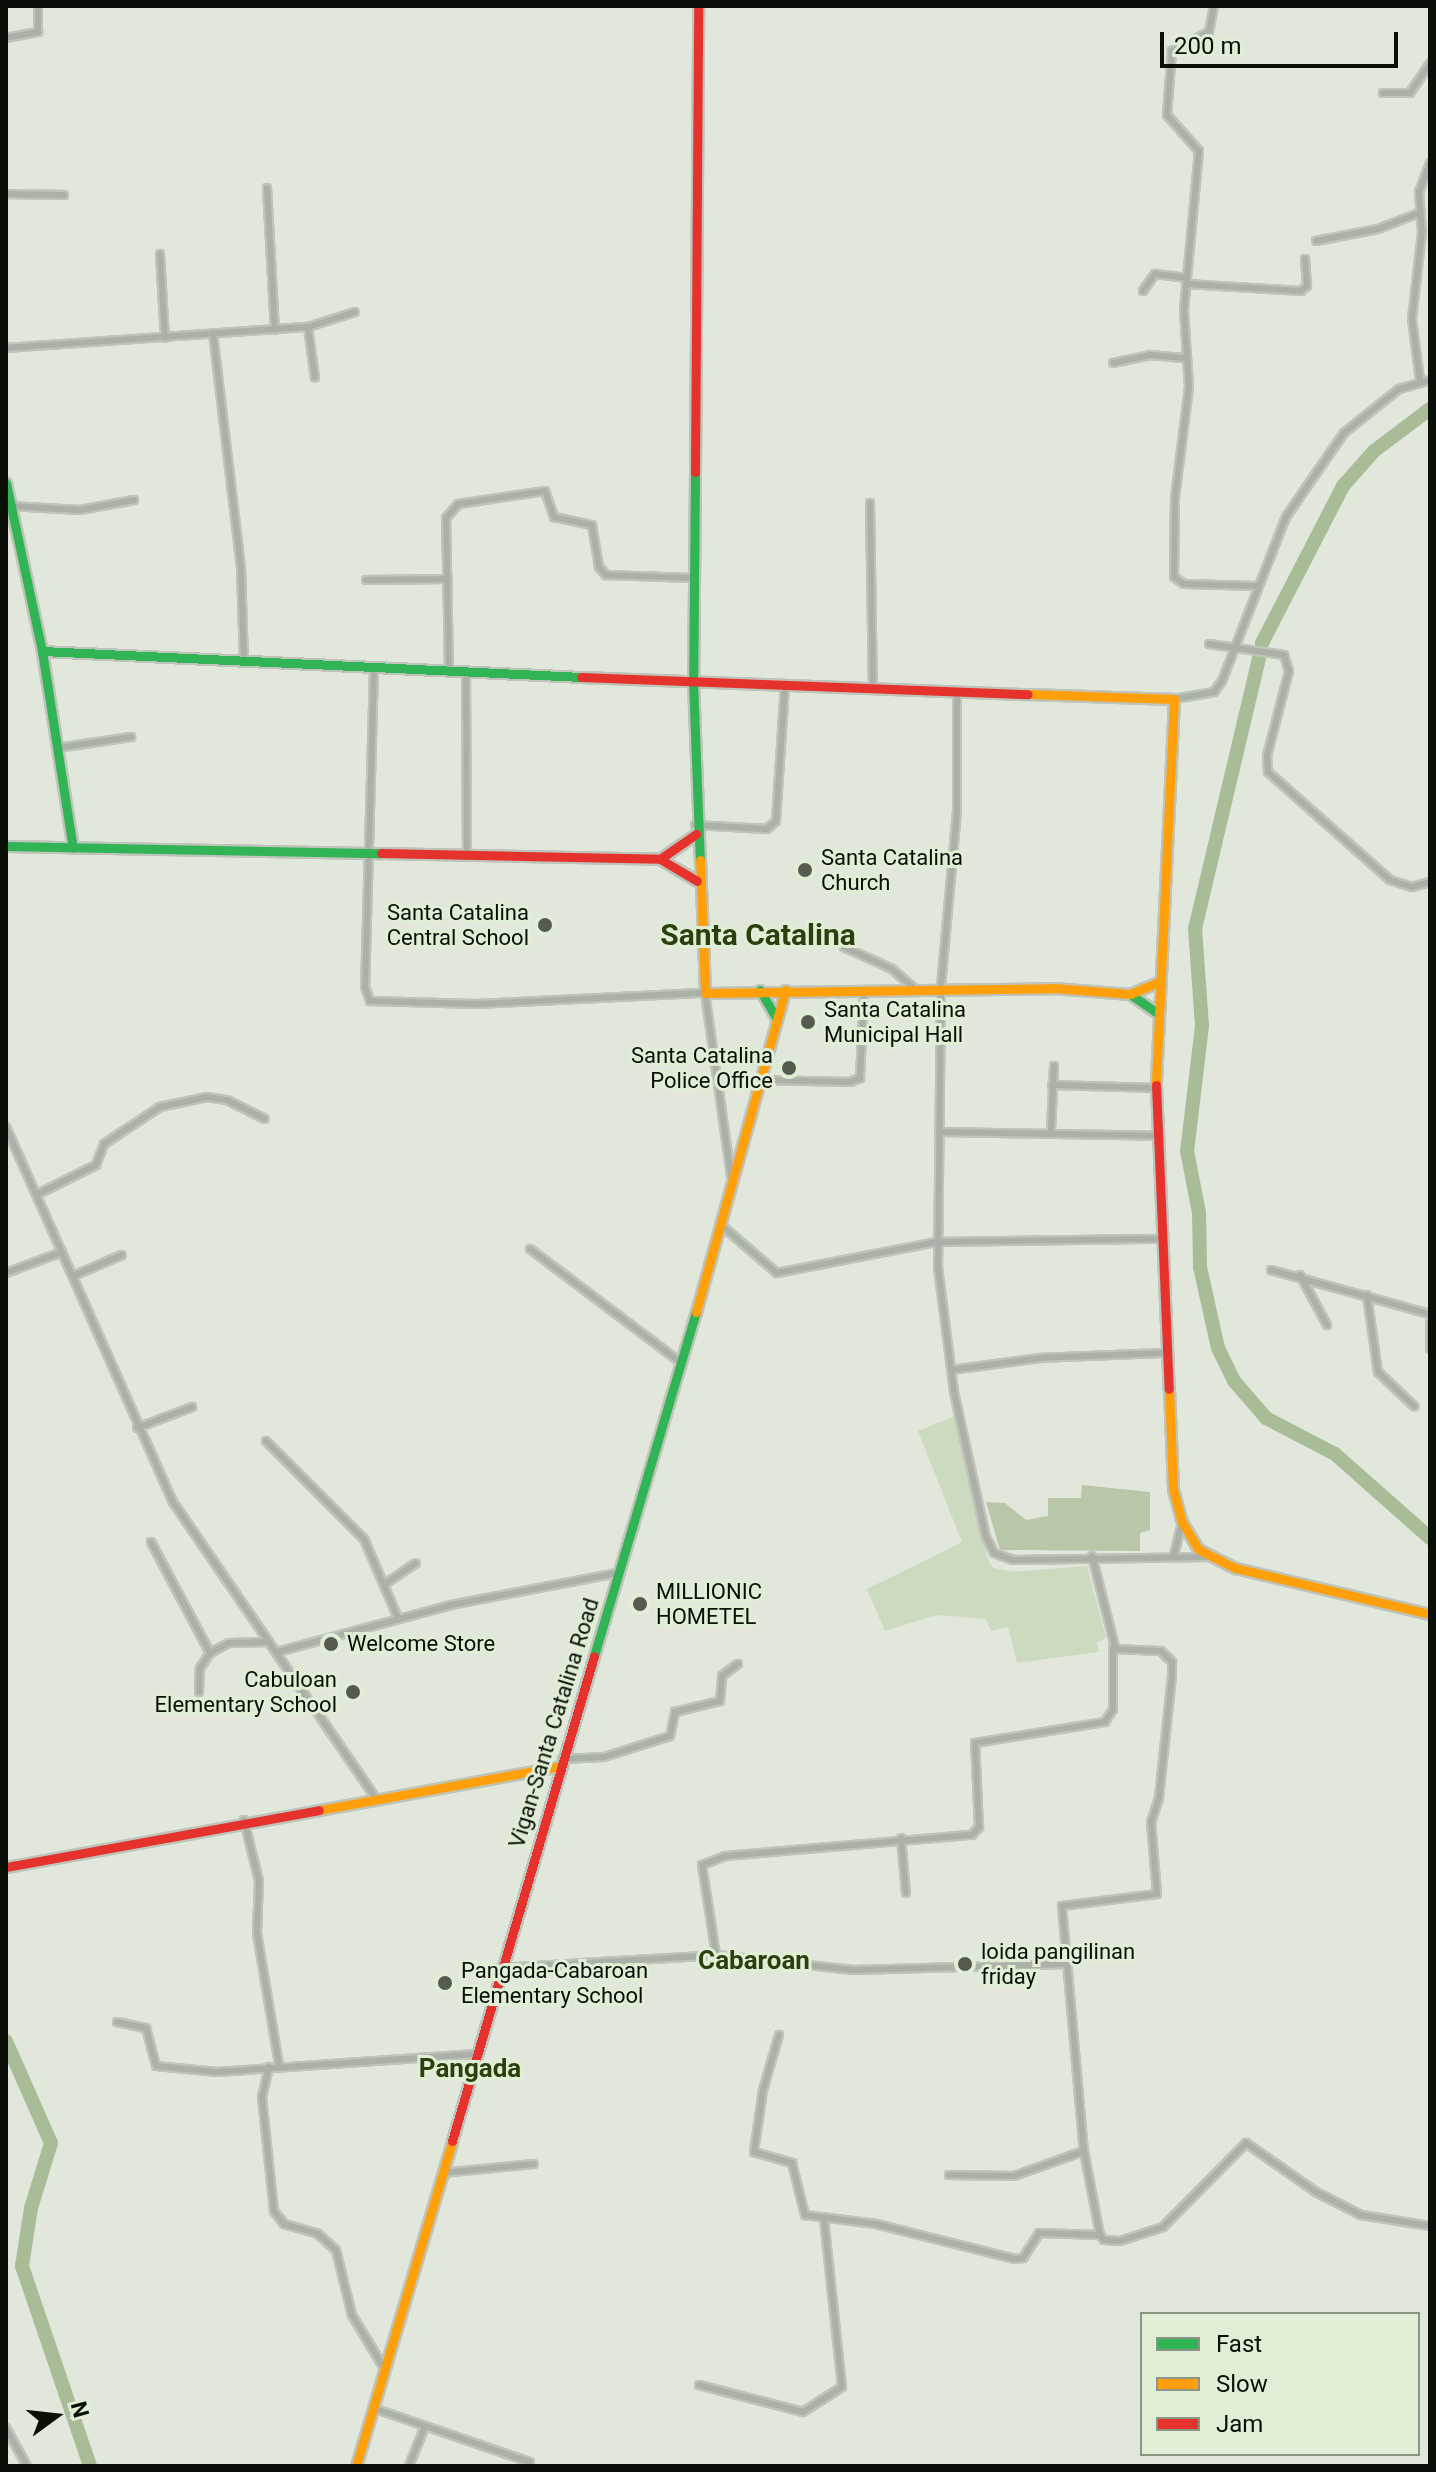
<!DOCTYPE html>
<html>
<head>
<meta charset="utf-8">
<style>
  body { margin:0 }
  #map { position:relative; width:1436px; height:2472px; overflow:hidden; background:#e1e8db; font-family:Roboto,sans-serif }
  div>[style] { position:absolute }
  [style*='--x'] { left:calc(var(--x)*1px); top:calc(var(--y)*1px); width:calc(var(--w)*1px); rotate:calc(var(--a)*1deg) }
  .green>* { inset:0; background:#ccdabf }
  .forest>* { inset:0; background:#b7c7a8 }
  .river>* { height:14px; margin:-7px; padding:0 7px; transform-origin:7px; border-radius:7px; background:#a9bc98 }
  .roads { filter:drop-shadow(2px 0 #bfc4ba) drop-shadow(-2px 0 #bfc4ba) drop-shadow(0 2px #bfc4ba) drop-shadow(0 -2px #bfc4ba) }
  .street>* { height:6px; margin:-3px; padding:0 3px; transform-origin:3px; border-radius:3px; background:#abb0a8 }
  .fast>* { height:9px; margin:-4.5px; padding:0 4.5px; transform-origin:4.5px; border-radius:4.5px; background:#30b455 }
  .slow>* { height:9px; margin:-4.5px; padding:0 4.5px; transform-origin:4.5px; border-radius:4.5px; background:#ff9f0a }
  .jam>* { height:9px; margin:-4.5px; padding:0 4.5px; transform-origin:4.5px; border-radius:4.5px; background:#e5322d }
  .dots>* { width:22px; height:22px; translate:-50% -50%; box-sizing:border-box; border:4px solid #e0eed5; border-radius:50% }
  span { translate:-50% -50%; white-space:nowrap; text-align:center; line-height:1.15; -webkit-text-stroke:6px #e0eed5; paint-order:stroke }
  .poi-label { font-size:22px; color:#0a0f07 }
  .left { translate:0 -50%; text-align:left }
  .right { translate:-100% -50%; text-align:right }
  .street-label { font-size:22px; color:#0a0f07 }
  .quarter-label { font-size:26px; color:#2a410e; font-weight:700 }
  .district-label { font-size:30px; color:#2a410e; font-weight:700 }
  .frame { position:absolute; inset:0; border:8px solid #0a0f07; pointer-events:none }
  .legend { position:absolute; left:1140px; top:2312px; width:280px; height:144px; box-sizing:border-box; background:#e0eed5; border:2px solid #8a9583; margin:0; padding:10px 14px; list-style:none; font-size:24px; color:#0a0f07 }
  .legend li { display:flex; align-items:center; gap:16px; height:40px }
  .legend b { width:40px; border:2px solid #8a9583 }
  .north { position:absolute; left:16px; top:2376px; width:80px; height:80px; -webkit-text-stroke:6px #e0eed5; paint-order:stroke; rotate:75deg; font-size:22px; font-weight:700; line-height:32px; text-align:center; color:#0a0f07 }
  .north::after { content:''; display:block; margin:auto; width:28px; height:36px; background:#0a0f07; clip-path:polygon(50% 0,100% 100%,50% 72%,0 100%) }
  .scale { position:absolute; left:1160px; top:32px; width:238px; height:36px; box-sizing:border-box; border:4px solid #0a0f07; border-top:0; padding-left:10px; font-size:24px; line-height:28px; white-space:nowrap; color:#0a0f07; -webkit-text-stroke:6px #e0eed5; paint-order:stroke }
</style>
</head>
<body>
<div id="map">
  <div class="green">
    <i style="clip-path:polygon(955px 1416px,987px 1558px,993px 1568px,1013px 1572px,1087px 1566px,1106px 1638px,1097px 1642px,1099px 1652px,1017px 1663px,1008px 1627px,991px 1631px,986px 1619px,976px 1618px,936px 1615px,885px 1631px,867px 1589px,962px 1542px,918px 1431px)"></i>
  </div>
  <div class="forest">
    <i style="clip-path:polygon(1082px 1485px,1150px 1492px,1150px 1530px,1140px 1533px,1140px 1551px,1000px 1550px,986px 1502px,1005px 1503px,1026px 1520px,1048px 1516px,1048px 1498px,1081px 1498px)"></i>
  </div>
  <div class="river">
    <i style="--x:1262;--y:643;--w:177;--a:-62.7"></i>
    <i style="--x:1343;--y:486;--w:47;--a:-48.5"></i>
    <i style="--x:1374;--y:451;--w:70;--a:-36.9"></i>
    <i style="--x:1260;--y:654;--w:282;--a:103.3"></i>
    <i style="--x:1195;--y:928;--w:98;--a:85.9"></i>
    <i style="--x:1202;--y:1026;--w:126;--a:96.8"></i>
    <i style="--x:1187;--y:1151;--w:63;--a:79"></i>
    <i style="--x:1199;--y:1213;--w:54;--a:88.9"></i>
    <i style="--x:1200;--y:1267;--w:83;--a:77.5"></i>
    <i style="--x:1218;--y:1348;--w:37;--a:64"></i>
    <i style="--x:1234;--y:1381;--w:49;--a:49.1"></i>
    <i style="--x:1266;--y:1418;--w:78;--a:27.6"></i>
    <i style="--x:1335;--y:1454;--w:127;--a:41.5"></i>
    <i style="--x:6;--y:2041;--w:111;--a:66.2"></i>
    <i style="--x:51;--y:2143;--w:68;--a:107.1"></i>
    <i style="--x:31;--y:2208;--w:59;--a:98.8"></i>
    <i style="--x:22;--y:2266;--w:211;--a:71.2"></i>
  </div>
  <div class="roads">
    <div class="street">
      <i style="--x:1214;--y:6;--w:26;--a:101"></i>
      <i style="--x:1209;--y:32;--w:42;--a:152.8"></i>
      <i style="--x:1172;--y:51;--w:64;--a:94.5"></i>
      <i style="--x:1167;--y:115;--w:48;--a:48.4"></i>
      <i style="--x:1199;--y:151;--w:160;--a:95.4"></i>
      <i style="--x:1184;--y:310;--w:77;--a:86.3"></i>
      <i style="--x:1189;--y:387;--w:112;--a:97.2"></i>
      <i style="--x:1175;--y:498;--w:79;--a:90.7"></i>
      <i style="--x:1174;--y:577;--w:12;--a:35"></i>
      <i style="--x:1184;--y:584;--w:72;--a:1.6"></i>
      <i style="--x:6;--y:38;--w:33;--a:-11"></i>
      <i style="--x:38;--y:32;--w:26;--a:-90"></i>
      <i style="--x:1383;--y:93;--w:27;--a:0"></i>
      <i style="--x:1410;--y:93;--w:36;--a:-56"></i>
      <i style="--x:267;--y:188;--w:142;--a:86.8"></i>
      <i style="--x:6;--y:194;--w:58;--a:1"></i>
      <i style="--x:1316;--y:241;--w:63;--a:-11"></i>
      <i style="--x:1378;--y:229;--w:44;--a:-21.3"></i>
      <i style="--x:160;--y:254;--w:84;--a:86.6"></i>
      <i style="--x:1187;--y:284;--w:114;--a:3.5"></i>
      <i style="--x:1301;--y:291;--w:8;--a:-40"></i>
      <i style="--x:1307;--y:286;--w:27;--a:-94"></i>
      <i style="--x:1143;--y:291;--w:21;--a:-55"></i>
      <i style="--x:1155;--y:274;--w:31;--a:7"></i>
      <i style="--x:308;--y:327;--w:51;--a:82.2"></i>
      <i style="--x:213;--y:333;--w:236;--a:83.2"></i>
      <i style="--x:241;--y:567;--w:94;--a:88.2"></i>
      <i style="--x:6;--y:348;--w:303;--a:-4"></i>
      <i style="--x:308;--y:327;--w:49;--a:-17.7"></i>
      <i style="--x:1113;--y:363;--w:38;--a:-12"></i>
      <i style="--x:1150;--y:355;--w:36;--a:5"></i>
      <i style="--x:1420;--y:380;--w:62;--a:-97.5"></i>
      <i style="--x:1412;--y:319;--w:88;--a:-83.4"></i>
      <i style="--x:1422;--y:232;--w:40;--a:-94.3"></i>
      <i style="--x:1419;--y:192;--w:31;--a:-69"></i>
      <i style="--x:870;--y:503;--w:185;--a:89.1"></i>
      <i style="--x:10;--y:506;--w:70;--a:3.3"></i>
      <i style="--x:80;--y:510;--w:55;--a:-10.5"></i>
      <i style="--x:366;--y:580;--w:82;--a:-0.7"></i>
      <i style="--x:1209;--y:644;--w:76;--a:8.3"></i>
      <i style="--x:1284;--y:655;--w:17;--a:73"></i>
      <i style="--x:1289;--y:671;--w:88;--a:104.5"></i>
      <i style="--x:1267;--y:756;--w:16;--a:86"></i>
      <i style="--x:1268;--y:772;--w:163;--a:41.5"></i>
      <i style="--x:1390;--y:880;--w:23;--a:18"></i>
      <i style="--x:1412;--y:887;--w:19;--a:-16"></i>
      <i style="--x:374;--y:669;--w:318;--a:91.6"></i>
      <i style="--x:365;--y:987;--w:15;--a:70"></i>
      <i style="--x:370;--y:1001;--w:107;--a:1.6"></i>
      <i style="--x:477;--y:1004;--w:228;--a:-2.8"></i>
      <i style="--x:705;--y:993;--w:192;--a:81.9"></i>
      <i style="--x:449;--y:670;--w:152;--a:-91.1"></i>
      <i style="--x:446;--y:518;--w:18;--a:-49"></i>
      <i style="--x:458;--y:504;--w:88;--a:-8.5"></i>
      <i style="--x:545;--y:491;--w:28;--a:71"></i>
      <i style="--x:554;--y:517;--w:39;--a:12"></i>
      <i style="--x:592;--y:525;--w:43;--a:80.5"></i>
      <i style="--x:599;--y:567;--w:11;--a:49"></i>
      <i style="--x:606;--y:575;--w:87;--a:2"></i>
      <i style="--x:466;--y:673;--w:180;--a:89.7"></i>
      <i style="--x:957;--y:691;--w:120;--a:90"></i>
      <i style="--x:957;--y:811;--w:178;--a:95.2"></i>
      <i style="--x:941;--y:988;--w:279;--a:90.6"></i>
      <i style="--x:938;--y:1267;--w:126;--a:82.7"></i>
      <i style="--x:954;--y:1392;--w:148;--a:77.6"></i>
      <i style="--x:986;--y:1537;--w:18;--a:63"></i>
      <i style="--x:994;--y:1553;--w:20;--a:20"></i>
      <i style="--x:1013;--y:1560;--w:196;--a:-0.9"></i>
      <i style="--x:1174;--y:699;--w:41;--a:-9.9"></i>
      <i style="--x:1214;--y:692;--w:14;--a:-54"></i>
      <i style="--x:1222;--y:681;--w:176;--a:-68.7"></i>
      <i style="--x:1286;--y:517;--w:102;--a:-55.4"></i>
      <i style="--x:1344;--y:433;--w:70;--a:-38.7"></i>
      <i style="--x:1399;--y:389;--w:32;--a:-16"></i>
      <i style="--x:57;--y:748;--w:75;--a:-8.5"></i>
      <i style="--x:695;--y:825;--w:72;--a:3.2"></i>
      <i style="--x:767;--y:829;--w:12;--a:-42"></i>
      <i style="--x:776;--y:821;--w:136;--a:-86.2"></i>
      <i style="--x:844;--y:947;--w:53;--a:24.6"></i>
      <i style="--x:892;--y:969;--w:30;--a:41"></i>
      <i style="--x:764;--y:1080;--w:86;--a:1.3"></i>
      <i style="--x:850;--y:1082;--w:11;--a:-22"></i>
      <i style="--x:860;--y:1078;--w:84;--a:-87.3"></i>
      <i style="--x:1052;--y:1085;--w:104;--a:1.7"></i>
      <i style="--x:6;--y:1127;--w:411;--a:66"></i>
      <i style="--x:173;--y:1502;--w:359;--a:55.6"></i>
      <i style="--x:1051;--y:1130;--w:64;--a:-87.3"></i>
      <i style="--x:939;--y:1132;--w:220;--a:1"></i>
      <i style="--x:36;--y:1195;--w:67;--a:-26.6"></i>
      <i style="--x:96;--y:1165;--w:22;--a:-69"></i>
      <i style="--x:104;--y:1144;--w:67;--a:-33.5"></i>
      <i style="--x:160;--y:1107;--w:48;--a:-12"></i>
      <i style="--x:207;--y:1097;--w:20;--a:9"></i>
      <i style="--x:227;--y:1100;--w:42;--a:26.6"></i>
      <i style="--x:721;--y:1225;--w:74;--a:40.6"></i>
      <i style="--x:777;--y:1273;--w:163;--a:-11"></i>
      <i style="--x:937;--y:1242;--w:222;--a:-0.8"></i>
      <i style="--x:530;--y:1249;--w:188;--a:37"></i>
      <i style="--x:1271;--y:1270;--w:165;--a:15.5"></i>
      <i style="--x:6;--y:1273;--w:60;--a:-20.6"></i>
      <i style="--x:1300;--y:1275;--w:57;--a:61.6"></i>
      <i style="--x:73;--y:1276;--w:53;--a:-23.2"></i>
      <i style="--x:1367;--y:1295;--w:78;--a:81.9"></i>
      <i style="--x:1378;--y:1372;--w:50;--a:43.4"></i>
      <i style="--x:1430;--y:1323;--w:26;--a:90"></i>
      <i style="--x:951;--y:1370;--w:90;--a:-7.7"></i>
      <i style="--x:1040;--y:1358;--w:126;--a:-2.3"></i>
      <i style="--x:137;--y:1428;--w:59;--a:-20.9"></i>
      <i style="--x:266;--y:1441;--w:139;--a:45"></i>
      <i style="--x:364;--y:1539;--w:86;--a:66.7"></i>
      <i style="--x:151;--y:1542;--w:126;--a:62"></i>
      <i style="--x:210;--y:1653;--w:21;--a:-28"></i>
      <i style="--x:229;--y:1643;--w:40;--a:-1.4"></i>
      <i style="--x:1174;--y:1555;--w:34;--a:-76"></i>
      <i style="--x:1092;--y:1556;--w:94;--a:75.8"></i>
      <i style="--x:385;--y:1584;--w:37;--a:-34"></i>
      <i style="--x:277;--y:1652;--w:180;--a:-15.1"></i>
      <i style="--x:451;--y:1605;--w:169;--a:-10.9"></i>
      <i style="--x:199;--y:1692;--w:24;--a:-88"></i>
      <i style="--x:200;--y:1668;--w:18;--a:-56"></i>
      <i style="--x:562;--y:1759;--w:42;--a:-2.7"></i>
      <i style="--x:604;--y:1757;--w:69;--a:-17.7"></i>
      <i style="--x:670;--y:1736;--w:25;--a:-78"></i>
      <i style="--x:675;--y:1712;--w:46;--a:-13.7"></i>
      <i style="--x:720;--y:1701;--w:25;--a:-85"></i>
      <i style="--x:722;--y:1676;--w:20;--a:-37"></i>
      <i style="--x:244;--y:1820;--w:63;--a:76.2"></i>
      <i style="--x:259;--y:1881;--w:52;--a:92.2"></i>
      <i style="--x:257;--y:1933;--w:134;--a:80.5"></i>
      <i style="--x:901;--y:1838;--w:55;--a:84.8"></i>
      <i style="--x:716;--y:1955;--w:91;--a:-98.8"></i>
      <i style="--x:702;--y:1865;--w:25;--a:-21"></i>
      <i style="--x:725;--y:1856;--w:248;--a:-4.9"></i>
      <i style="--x:972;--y:1835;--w:11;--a:-49"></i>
      <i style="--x:979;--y:1827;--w:84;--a:-92.7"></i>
      <i style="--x:975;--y:1743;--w:132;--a:-9.2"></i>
      <i style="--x:1105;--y:1722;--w:15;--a:-58"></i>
      <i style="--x:1113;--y:1709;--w:60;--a:-90"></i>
      <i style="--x:1113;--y:1649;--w:48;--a:2.4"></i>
      <i style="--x:1161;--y:1651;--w:16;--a:45"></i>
      <i style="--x:1172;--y:1662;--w:14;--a:90"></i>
      <i style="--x:1172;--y:1676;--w:123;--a:96.1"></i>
      <i style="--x:1159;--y:1798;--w:25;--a:108"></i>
      <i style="--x:1151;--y:1822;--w:72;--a:85.2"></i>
      <i style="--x:1157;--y:1894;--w:96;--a:172.8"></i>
      <i style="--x:1062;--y:1906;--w:246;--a:84.9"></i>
      <i style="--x:1084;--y:2151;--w:86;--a:79.2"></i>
      <i style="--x:1100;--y:2235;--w:6;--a:51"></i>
      <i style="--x:1104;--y:2240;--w:16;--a:4"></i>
      <i style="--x:1120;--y:2241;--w:45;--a:-18"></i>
      <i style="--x:1163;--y:2227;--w:118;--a:-45.3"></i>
      <i style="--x:1246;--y:2143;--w:85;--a:35"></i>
      <i style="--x:1316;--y:2192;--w:51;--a:27.1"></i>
      <i style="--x:1361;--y:2215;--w:70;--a:9.1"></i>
      <i style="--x:499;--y:1968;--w:217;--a:-3.4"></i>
      <i style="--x:716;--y:1955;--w:138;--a:6.2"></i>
      <i style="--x:853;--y:1970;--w:212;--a:-1.6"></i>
      <i style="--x:117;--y:2022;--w:30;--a:12"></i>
      <i style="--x:146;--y:2028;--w:39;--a:75"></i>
      <i style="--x:156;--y:2066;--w:61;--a:5.6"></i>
      <i style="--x:217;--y:2072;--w:259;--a:-4"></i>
      <i style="--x:779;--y:2035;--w:57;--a:106.2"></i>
      <i style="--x:763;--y:2090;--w:63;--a:98.3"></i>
      <i style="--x:754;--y:2152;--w:40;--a:16"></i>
      <i style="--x:792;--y:2163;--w:54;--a:76"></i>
      <i style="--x:805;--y:2215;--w:72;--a:7.2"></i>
      <i style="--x:876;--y:2224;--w:143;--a:14.1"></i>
      <i style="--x:1015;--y:2259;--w:8;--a:-7"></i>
      <i style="--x:1023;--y:2258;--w:30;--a:-57"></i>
      <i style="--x:1039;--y:2233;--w:61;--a:1.9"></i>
      <i style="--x:269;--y:2067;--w:31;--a:103"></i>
      <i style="--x:262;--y:2097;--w:115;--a:84"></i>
      <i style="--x:274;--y:2211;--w:16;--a:52"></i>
      <i style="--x:284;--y:2224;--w:35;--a:16"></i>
      <i style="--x:318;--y:2234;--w:24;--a:42"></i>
      <i style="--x:336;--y:2250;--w:67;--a:76.2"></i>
      <i style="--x:352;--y:2315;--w:62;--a:58.9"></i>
      <i style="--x:442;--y:2173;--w:92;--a:-5.6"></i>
      <i style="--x:949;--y:2175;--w:65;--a:0.9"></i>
      <i style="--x:1014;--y:2176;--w:74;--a:-19.7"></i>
      <i style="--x:699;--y:2385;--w:107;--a:14.6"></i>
      <i style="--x:803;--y:2412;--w:46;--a:-32.7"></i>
      <i style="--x:842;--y:2387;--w:169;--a:-96.1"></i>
      <i style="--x:373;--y:2408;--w:166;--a:19"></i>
      <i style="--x:6;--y:2428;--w:43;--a:61.1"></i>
      <i style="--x:409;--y:2466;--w:40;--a:-68"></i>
    </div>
    <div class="fast">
      <i style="--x:695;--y:472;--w:209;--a:90.5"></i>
      <i style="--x:693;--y:681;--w:179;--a:87.8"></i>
      <i style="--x:6;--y:483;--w:172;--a:77.9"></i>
      <i style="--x:42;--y:651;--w:199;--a:81.1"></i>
      <i style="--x:42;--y:651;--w:540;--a:2.76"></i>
      <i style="--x:6;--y:846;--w:375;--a:1.1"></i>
      <i style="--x:760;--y:990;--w:34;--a:60"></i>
      <i style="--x:1130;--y:994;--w:32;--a:35"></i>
      <i style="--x:594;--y:1656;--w:359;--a:-73.5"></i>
    </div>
    <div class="slow">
      <i style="--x:1028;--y:694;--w:146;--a:2"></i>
      <i style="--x:1174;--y:699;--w:386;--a:92.7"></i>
      <i style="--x:700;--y:860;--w:133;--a:87.8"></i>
      <i style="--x:705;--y:993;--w:349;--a:-0.8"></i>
      <i style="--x:1054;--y:988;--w:76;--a:4.5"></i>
      <i style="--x:1130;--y:994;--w:30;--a:-23"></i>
      <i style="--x:696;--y:1312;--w:334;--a:-74.5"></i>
      <i style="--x:1169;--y:1389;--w:100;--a:87.7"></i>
      <i style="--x:1173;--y:1489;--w:34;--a:75"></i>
      <i style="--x:1182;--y:1522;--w:31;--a:59"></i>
      <i style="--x:1198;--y:1549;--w:42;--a:27.2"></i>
      <i style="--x:1235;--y:1568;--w:200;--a:13.3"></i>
      <i style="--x:319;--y:1810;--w:245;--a:-10.3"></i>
      <i style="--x:356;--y:2466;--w:339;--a:-73.5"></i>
    </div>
    <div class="jam">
      <i style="--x:695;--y:472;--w:466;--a:-89.6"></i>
      <i style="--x:581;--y:677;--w:447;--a:2.2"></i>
      <i style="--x:381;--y:853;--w:279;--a:1.2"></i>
      <i style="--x:660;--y:859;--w:43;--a:30.7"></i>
      <i style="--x:660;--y:859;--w:44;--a:-34.8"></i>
      <i style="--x:1156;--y:1085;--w:304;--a:87.6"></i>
      <i style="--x:6;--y:1867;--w:318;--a:-10.3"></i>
      <i style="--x:452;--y:2141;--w:505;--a:-73.68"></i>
    </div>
  </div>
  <div class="dots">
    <i style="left:805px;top:870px;background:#555b51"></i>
    <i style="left:545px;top:925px;background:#555b51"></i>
    <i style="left:808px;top:1022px;background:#555b51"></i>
    <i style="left:789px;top:1068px;background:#555b51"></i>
    <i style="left:640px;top:1604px;background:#555b51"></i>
    <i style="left:331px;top:1644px;background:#555b51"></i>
    <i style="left:353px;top:1692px;background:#555b51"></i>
    <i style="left:965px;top:1964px;background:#555b51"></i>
    <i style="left:445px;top:1983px;background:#555b51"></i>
  </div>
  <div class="poi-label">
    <span class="left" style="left:821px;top:870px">Santa Catalina<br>Church</span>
    <span class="right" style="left:529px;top:925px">Santa Catalina<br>Central School</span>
    <span class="left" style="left:824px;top:1022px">Santa Catalina<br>Municipal Hall</span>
    <span class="right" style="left:773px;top:1068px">Santa Catalina<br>Police Office</span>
    <span class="left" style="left:656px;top:1604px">MILLIONIC<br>HOMETEL</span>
    <span class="left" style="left:347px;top:1644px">Welcome Store</span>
    <span class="right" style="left:337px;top:1692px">Cabuloan<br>Elementary School</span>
    <span class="left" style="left:981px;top:1964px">loida pangilinan<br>friday</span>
    <span class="left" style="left:461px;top:1983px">Pangada-Cabaroan<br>Elementary School</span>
  </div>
  <div class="street-label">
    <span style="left:554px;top:1723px;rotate:-73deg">Vigan-Santa Catalina Road</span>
  </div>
  <div class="quarter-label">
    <span style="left:754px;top:1961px">Cabaroan</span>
    <span style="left:470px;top:2069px">Pangada</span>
  </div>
  <div class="district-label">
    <span style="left:758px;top:935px">Santa Catalina</span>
  </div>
  <div class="frame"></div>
  <ul class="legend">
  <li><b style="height:10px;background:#30b455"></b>Fast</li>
  <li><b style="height:10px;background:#ff9f0a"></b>Slow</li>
  <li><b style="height:10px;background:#e5322d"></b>Jam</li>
  </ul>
  <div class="north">N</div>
  <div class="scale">200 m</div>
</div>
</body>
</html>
